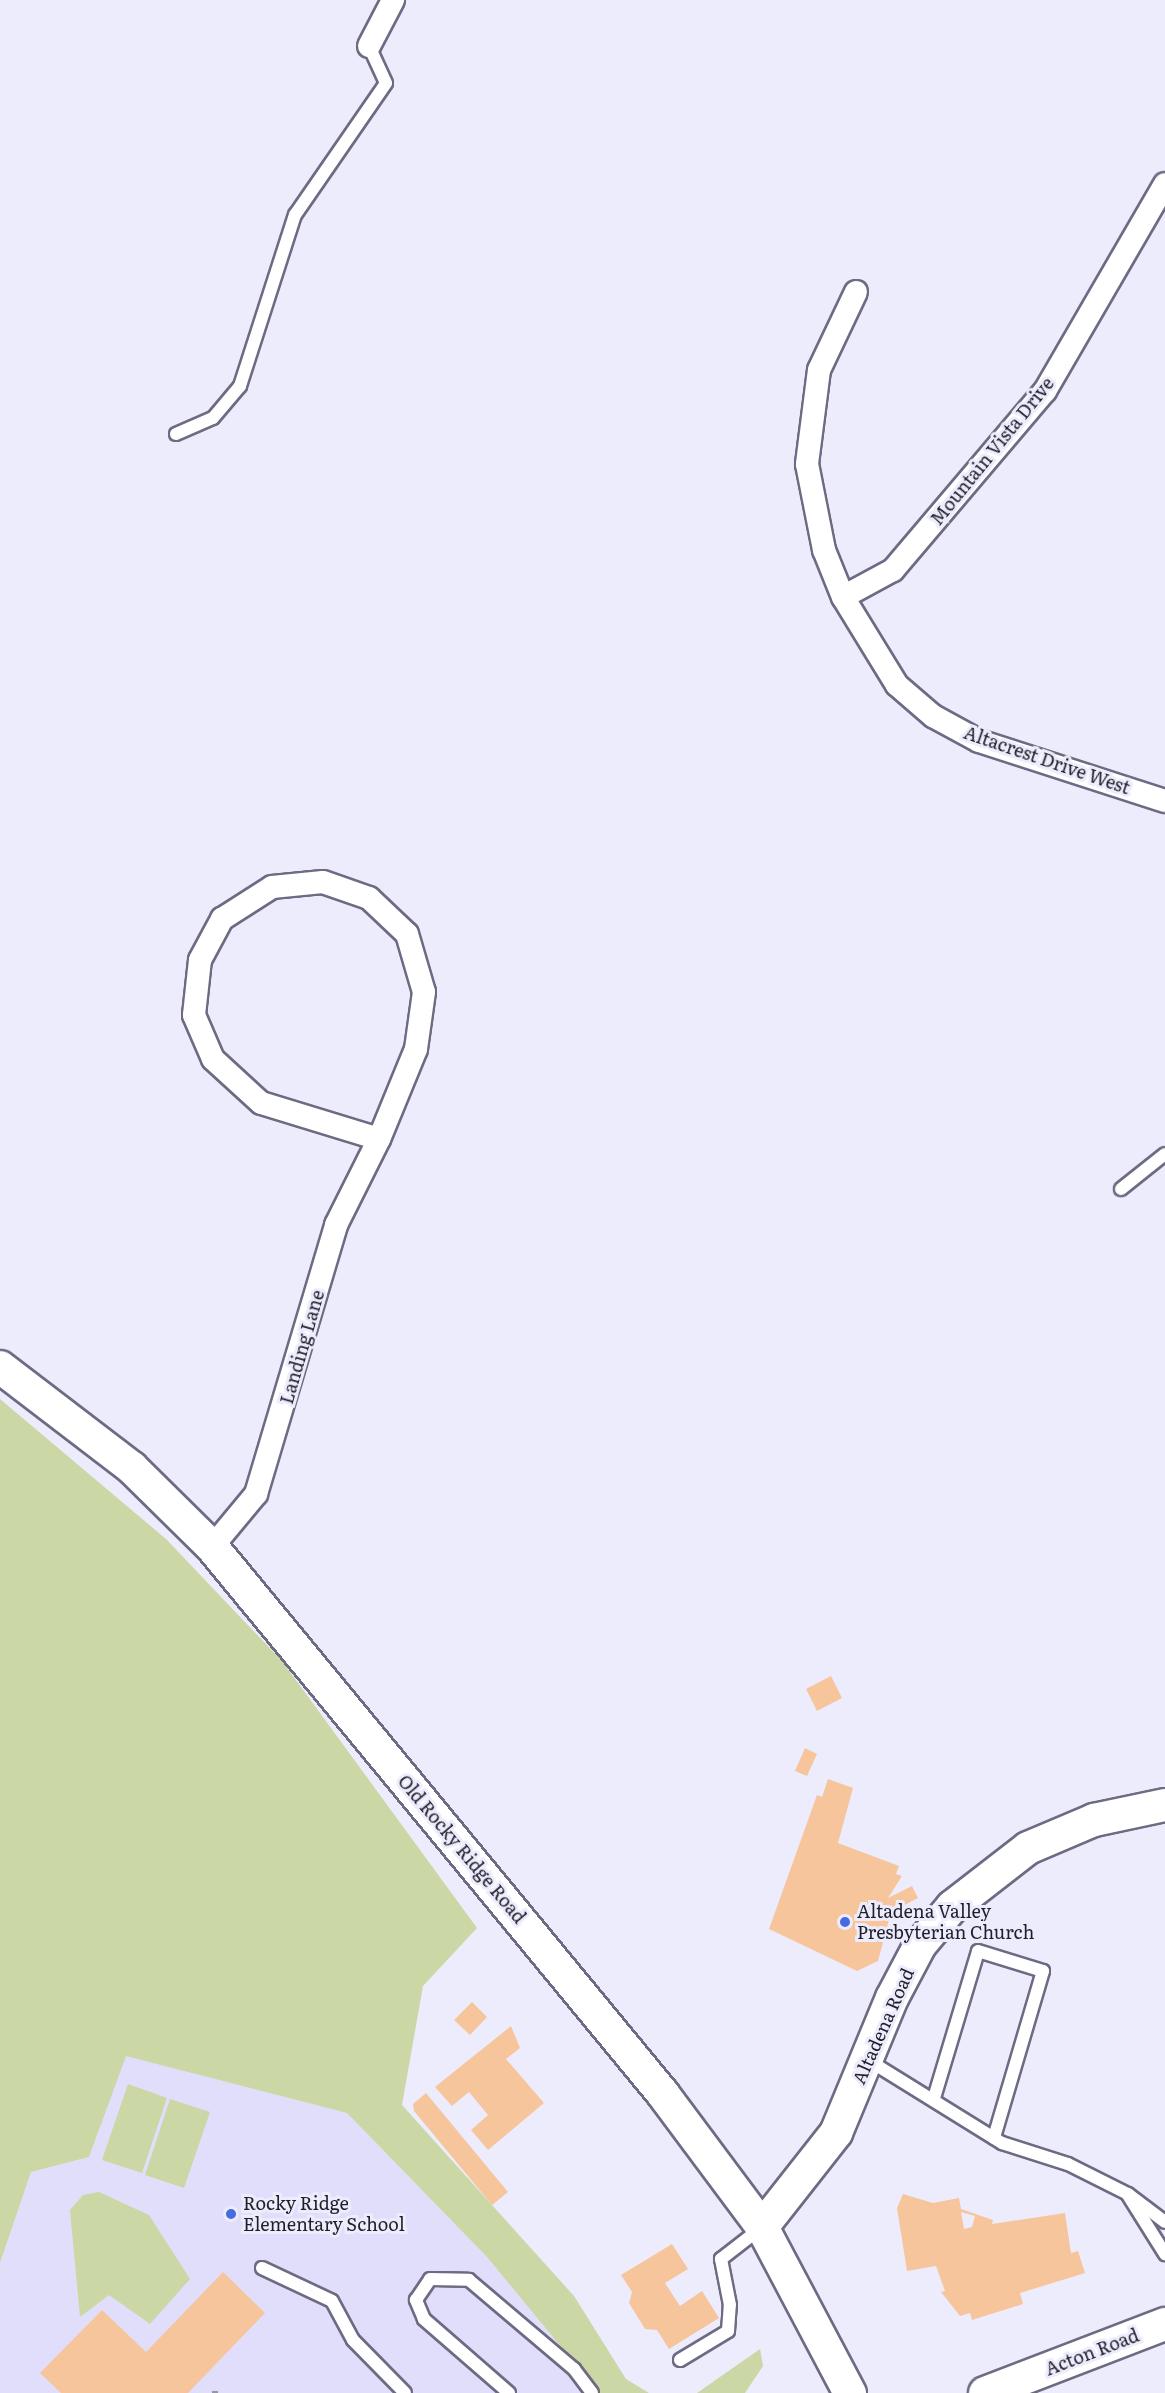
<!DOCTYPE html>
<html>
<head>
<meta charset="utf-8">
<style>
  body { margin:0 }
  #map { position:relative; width:1165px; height:2393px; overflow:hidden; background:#edecfd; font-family:Literata,serif }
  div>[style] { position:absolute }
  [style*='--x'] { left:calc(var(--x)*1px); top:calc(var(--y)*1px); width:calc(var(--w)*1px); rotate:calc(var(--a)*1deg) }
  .built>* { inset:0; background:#e1defb }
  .green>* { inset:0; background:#cbd7a4 }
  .building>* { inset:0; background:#f6c59c }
  .path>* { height:4px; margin-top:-2px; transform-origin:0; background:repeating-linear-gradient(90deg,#9695a3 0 6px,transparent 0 9px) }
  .roads { filter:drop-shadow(2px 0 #6d6b83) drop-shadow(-2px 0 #6d6b83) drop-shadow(0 2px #6d6b83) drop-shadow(0 -2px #6d6b83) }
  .lane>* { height:12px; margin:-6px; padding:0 6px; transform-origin:6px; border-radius:6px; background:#fff }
  .street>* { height:22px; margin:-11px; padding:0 11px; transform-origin:11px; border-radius:11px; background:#fff }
  .secondary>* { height:32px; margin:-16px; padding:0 16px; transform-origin:16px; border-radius:16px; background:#fff }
  .dots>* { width:16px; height:16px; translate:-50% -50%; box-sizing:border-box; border:3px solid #edecfd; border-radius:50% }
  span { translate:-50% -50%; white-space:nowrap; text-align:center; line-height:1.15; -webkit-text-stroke:6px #edecfd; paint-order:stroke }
  .street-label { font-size:18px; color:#201f29 }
  .poi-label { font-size:18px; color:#201f29 }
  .left { translate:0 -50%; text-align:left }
</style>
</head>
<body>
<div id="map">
  <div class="built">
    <i style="clip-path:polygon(125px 2055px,347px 2113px,487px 2257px,599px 2393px,0 2393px,0 2263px,31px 2172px,89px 2157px)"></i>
  </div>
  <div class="green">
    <i style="clip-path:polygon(0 1399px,166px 1539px,282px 1661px,477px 1928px,423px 1986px,402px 2105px,574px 2296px,626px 2379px,649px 2393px,599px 2393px,487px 2257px,347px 2113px,126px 2056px,89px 2157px,31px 2172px,0 2263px)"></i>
    <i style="clip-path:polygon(128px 2084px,167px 2098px,142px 2173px,102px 2160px)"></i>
    <i style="clip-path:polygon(170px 2099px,210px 2112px,184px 2188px,145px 2175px)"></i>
    <i style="clip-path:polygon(99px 2192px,149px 2215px,190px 2279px,150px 2324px,109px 2295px,80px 2317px,70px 2210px,83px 2195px)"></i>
    <i style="clip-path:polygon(760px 2349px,763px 2366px,745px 2393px,697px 2393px)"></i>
  </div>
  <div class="building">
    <i style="clip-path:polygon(831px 1676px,842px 1698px,817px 1711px,806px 1689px)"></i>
    <i style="clip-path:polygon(805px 1748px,817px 1754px,807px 1776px,795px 1771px)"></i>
    <i style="clip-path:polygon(828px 1779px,853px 1788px,838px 1843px,899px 1866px,896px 1874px,902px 1876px,888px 1898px,912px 1886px,918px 1898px,891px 1912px,878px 1961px,857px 1971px,769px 1929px,817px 1795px,822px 1797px)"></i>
    <i style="clip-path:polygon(472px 2002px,487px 2017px,470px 2035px,454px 2020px)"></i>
    <i style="clip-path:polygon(511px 2026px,520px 2048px,506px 2059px,544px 2103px,488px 2150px,471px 2130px,488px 2115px,469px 2092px,452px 2106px,435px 2087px)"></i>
    <i style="clip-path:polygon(426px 2093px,508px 2192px,492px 2205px,414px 2111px,413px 2104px)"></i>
    <i style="clip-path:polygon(evenodd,903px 2194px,933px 2203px,959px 2198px,961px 2209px,993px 2220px,992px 2224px,1065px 2213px,1071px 2253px,1078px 2251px,1085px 2273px,1020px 2293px,1023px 2304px,972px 2320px,970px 2313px,960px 2316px,941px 2292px,945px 2291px,936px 2266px,907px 2271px,897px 2208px,903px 2194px,961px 2212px,975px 2216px,972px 2227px,964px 2229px,961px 2212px)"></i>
    <i style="clip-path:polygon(672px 2244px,688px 2269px,665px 2283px,680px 2306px,702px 2291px,719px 2318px,669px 2349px,657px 2330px,645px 2329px,629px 2303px,632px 2292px,621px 2275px)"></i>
    <i style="clip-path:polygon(223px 2272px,265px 2313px,188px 2393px,61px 2393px,40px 2373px,102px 2310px,146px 2352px)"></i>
  </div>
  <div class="path">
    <i style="--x:212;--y:2393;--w:8;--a:0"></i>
  </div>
  <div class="roads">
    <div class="lane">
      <i style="--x:176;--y:434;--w:40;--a:-23.4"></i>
      <i style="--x:213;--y:418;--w:42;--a:-49.8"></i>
      <i style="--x:240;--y:386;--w:180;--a:-72.2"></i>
      <i style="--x:295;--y:215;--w:160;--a:-55.4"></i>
      <i style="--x:386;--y:83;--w:41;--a:-114.7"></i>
      <i style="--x:1121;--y:1189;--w:56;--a:-38.5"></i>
      <i style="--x:868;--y:2060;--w:158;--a:31.8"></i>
      <i style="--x:1002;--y:2143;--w:69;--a:17.7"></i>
      <i style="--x:1068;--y:2164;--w:67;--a:26.6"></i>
      <i style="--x:1128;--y:2194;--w:46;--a:37.1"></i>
      <i style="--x:934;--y:2098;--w:153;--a:-73.3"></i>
      <i style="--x:978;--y:1951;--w:68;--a:17.1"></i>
      <i style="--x:1043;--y:1971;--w:174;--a:106.4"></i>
      <i style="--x:1128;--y:2195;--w:70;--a:57.9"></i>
      <i style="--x:262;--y:2268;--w:77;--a:25.2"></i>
      <i style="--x:332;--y:2301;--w:44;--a:61.7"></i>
      <i style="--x:353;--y:2340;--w:74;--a:45.5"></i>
      <i style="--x:680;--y:2360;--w:56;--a:-31.1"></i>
      <i style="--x:728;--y:2331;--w:26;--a:-86"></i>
      <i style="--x:730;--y:2305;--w:47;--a:-101.1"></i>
      <i style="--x:721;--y:2259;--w:51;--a:-37.8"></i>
      <i style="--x:509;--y:2393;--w:113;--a:-139"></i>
      <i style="--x:424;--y:2319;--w:21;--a:-113"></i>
      <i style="--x:416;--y:2300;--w:25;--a:-56"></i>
      <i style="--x:430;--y:2279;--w:39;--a:1"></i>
      <i style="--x:469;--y:2280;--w:138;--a:40.3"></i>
      <i style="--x:574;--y:2369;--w:30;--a:53"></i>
    </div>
    <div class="street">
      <i style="--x:369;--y:46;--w:52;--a:-62.4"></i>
      <i style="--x:856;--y:292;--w:86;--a:115.4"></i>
      <i style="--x:819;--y:370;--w:95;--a:97.3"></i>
      <i style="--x:807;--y:464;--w:88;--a:78.8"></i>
      <i style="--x:824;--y:550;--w:51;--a:68"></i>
      <i style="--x:843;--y:597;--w:103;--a:58.5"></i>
      <i style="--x:897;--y:685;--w:48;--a:40.7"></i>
      <i style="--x:933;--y:716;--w:52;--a:28.5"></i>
      <i style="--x:979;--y:741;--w:195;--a:17.9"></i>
      <i style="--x:843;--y:597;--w:57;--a:-28.4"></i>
      <i style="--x:893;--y:570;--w:235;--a:-49.7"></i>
      <i style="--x:1045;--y:391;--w:239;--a:-59.9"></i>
      <i style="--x:212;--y:1547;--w:69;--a:-50.3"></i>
      <i style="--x:256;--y:1494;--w:281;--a:-73.4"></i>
      <i style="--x:336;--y:1225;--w:96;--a:-63.4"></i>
      <i style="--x:379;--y:1139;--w:123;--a:-163"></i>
      <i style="--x:261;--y:1103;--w:65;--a:-137.5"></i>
      <i style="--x:213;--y:1059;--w:48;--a:-113.4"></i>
      <i style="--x:194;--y:1015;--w:55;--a:-83.8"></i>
      <i style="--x:200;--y:960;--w:47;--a:-61.8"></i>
      <i style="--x:222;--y:919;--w:59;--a:-32.6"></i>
      <i style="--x:272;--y:887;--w:51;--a:-5.6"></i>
      <i style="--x:323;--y:882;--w:49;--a:19.2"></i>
      <i style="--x:369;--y:898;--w:52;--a:43.5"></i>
      <i style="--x:407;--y:934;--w:60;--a:73.7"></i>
      <i style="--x:424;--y:992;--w:58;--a:98"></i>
      <i style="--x:416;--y:1049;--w:97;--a:112.3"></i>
    </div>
    <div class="secondary">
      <i style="--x:0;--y:1367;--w:166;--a:37.4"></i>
      <i style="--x:132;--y:1468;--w:112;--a:44.6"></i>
      <i style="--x:212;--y:1547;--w:709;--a:50.49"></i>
      <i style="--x:663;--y:2094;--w:166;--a:53.3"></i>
      <i style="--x:762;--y:2227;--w:188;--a:62.1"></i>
      <i style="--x:762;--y:2227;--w:120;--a:-51.8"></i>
      <i style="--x:836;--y:2133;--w:146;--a:-67.5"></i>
      <i style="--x:892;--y:1998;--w:60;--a:-62.2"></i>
      <i style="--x:920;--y:1945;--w:50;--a:-49.9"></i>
      <i style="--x:952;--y:1907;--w:96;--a:-37.8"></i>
      <i style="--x:1028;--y:1848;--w:72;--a:-23"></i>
      <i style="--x:1094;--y:1820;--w:73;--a:-11.9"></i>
      <i style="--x:985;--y:2393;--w:193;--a:-21"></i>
    </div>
  </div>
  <div class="dots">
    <i style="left:845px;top:1922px;background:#466cdf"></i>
    <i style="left:231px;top:2214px;background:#466cdf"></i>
  </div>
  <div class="street-label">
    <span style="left:992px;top:451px;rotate:-51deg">Mountain Vista Drive</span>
    <span style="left:1047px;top:760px;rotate:19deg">Altacrest Drive West</span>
    <span style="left:302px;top:1347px;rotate:-74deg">Landing Lane</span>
    <span style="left:462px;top:1849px;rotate:50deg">Old Rocky Ridge Road</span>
    <span style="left:883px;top:2026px;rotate:-66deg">Altadena Road</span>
    <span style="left:1092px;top:2352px;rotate:-21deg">Acton Road</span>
  </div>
  <div class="poi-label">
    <span class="left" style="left:857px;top:1922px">Altadena Valley<br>Presbyterian Church</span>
    <span class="left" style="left:243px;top:2214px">Rocky Ridge<br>Elementary School</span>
  </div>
</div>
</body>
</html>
